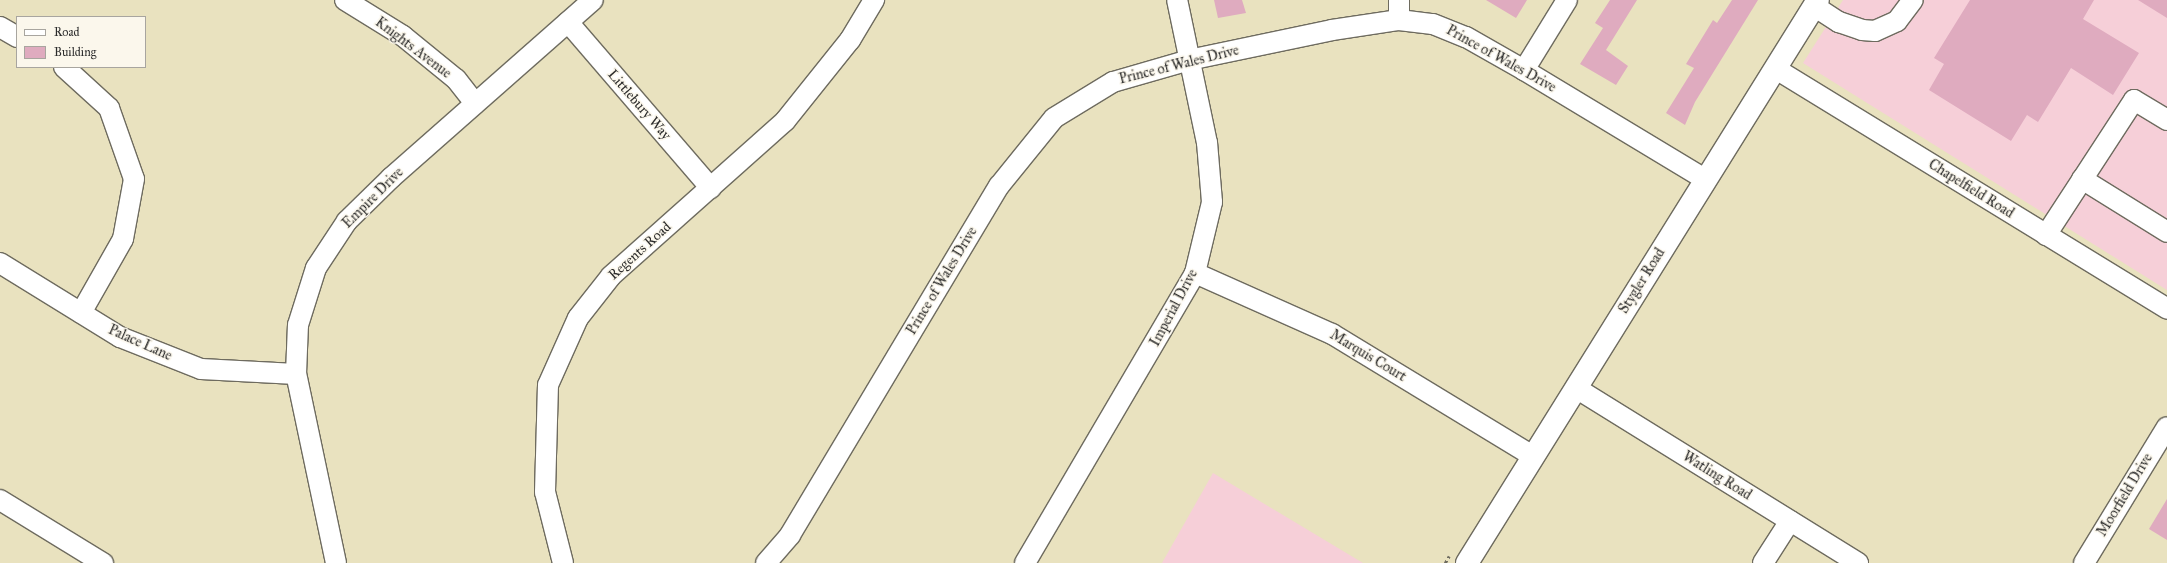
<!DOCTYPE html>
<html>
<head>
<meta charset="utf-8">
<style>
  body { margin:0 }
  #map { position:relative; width:2167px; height:563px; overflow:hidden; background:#e9e2bf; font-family:"IM FELL Great Primer",serif }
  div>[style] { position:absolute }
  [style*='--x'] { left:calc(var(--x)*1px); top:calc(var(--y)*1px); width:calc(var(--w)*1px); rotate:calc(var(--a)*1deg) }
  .built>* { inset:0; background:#f6cfd8 }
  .building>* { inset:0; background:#dfabbf }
  .path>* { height:2.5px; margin-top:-1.25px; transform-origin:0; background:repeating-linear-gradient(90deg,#6e6b5f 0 3px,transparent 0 6px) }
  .roads { filter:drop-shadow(1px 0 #6e6b5f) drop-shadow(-1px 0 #6e6b5f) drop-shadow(0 1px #6e6b5f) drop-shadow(0 -1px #6e6b5f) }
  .minor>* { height:20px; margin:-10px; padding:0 10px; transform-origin:10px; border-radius:10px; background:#fff }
  .major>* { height:22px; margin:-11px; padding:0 11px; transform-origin:11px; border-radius:11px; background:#fff }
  span { translate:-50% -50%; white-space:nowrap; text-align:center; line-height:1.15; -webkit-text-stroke:3px #fbf7ec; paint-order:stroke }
  .street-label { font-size:14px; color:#2b2b2b }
  .legend { position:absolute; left:16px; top:16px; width:130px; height:52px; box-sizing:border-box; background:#fbf7ec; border:1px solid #a8a59f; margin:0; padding:5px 7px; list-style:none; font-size:12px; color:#2b2b2b }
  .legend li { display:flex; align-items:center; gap:8px; height:20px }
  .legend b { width:20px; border:1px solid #a8a59f }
</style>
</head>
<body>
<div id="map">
  <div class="built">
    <i style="clip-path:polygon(1843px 0,2167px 0,2167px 290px,1803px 63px)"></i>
    <i style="clip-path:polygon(1213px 473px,1363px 563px,1162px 563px)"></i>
  </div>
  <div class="building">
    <i style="clip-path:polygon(1214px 0,1242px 0,1246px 13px,1218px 18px)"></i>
    <i style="clip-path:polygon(1486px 0,1527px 0,1516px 18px)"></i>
    <i style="clip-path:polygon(1610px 0,1637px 0,1606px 50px,1628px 66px,1616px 85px,1580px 64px,1603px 28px,1595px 23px)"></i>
    <i style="clip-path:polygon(1732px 0,1758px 0,1695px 102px,1685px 125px,1666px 113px,1694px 68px,1686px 64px,1713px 20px,1717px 23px)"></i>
    <i style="clip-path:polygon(1970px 0,2094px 0,2083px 19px,2139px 53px,2113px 95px,2071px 68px,2038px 122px,2027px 115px,2011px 141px,1929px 90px,1944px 64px,1934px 58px)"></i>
    <i style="clip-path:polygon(2138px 0,2167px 0,2167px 18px)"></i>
    <i style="clip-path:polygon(2167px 499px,2167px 540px,2149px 529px)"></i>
  </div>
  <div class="path">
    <i style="--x:1445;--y:563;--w:8;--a:-60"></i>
  </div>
  <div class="roads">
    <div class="minor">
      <i style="--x:345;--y:0;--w:68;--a:31.8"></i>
      <i style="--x:403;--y:36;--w:68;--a:39.1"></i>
      <i style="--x:456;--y:79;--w:31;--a:52"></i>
      <i style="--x:1814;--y:6;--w:30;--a:33"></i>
      <i style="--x:1839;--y:22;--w:24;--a:19"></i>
      <i style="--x:1862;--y:30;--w:13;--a:4"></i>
      <i style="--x:1875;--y:31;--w:24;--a:-24"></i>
      <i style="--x:1897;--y:21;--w:26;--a:-53"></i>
      <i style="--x:1399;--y:20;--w:20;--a:-90"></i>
      <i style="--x:568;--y:22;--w:219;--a:49.3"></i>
      <i style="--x:0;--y:27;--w:20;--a:30"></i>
      <i style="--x:64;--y:67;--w:61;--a:42.3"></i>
      <i style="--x:109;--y:108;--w:75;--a:70.6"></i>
      <i style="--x:134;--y:179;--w:61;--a:100.4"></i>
      <i style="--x:123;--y:239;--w:85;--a:119.6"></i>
      <i style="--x:1776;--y:69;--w:459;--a:31.5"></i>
      <i style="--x:1524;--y:70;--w:82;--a:-58.4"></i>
      <i style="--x:2082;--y:179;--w:100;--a:31.9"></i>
      <i style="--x:2046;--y:235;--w:161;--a:-56.9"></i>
      <i style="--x:2134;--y:100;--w:39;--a:31"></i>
      <i style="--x:0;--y:263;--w:141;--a:31.7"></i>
      <i style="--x:120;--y:337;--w:87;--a:21.6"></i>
      <i style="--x:201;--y:369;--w:95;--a:3"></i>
      <i style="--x:1195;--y:273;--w:150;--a:24"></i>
      <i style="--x:1332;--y:334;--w:235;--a:31.3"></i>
      <i style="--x:1576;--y:388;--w:332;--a:31.8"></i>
      <i style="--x:0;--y:500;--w:121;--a:31.5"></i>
      <i style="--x:336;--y:563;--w:193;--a:-101.9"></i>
      <i style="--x:296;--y:374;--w:49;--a:-87.7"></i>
      <i style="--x:298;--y:325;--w:60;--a:-72.5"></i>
      <i style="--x:316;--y:268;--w:56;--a:-56.6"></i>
      <i style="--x:347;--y:221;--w:62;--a:-44.3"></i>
      <i style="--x:391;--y:178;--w:269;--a:-41.4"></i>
      <i style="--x:563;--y:563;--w:73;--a:-104.2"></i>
      <i style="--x:545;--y:492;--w:107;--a:-88.4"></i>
      <i style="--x:548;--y:385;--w:73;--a:-65.9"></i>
      <i style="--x:578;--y:318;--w:53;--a:-51.8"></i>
      <i style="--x:611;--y:276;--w:233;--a:-41.7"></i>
      <i style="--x:785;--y:121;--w:104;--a:-51.3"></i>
      <i style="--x:850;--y:40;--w:47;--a:-59"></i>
      <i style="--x:766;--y:563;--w:37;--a:-49"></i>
      <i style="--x:790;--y:535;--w:407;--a:-59.1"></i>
      <i style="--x:999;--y:186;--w:87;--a:-51"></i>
      <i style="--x:1054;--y:118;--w:69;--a:-31.4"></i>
      <i style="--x:1113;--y:82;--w:79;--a:-16.1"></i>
      <i style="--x:1189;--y:60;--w:146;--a:-11.8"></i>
      <i style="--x:1332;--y:30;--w:68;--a:-8.5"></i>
      <i style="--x:1399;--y:20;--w:34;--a:7"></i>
      <i style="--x:1433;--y:24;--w:35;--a:22"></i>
      <i style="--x:1466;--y:37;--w:67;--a:29.6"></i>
      <i style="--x:1524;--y:70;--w:211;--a:31.1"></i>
      <i style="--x:1025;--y:563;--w:336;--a:-59.6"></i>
      <i style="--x:1195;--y:273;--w:73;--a:-76.5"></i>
      <i style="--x:1212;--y:202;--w:59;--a:-94.8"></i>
      <i style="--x:1207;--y:143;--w:146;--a:-101.8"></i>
      <i style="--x:1763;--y:563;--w:50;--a:-57.3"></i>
      <i style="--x:2084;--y:563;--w:159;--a:-58.6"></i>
    </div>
    <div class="major">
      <i style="--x:1467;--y:563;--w:663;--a:-58.06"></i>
    </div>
  </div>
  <div class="street-label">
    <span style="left:413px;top:48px;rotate:37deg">Knights Avenue</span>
    <span style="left:1501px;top:59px;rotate:29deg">Prince of Wales Drive</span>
    <span style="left:1179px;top:65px;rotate:-14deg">Prince of Wales Drive</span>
    <span style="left:639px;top:105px;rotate:49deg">Littlebury Way</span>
    <span style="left:1971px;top:189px;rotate:32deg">Chapelfield Road</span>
    <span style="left:373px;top:198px;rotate:-45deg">Empire Drive</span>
    <span style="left:640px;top:251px;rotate:-42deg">Regents Road</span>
    <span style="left:942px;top:281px;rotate:-59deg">Prince of Wales Drive</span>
    <span style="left:1642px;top:281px;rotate:-58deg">Stygler Road</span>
    <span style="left:1174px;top:308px;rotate:-62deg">Imperial Drive</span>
    <span style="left:140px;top:343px;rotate:24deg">Palace Lane</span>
    <span style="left:1368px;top:356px;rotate:31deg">Marquis Court</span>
    <span style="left:1717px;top:476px;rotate:32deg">Watling Road</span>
    <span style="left:2125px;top:495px;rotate:-59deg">Moorfield Drive</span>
  </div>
  <ul class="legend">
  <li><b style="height:5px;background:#fff"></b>Road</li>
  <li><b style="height:11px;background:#dfabbf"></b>Building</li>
  </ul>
</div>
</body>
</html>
